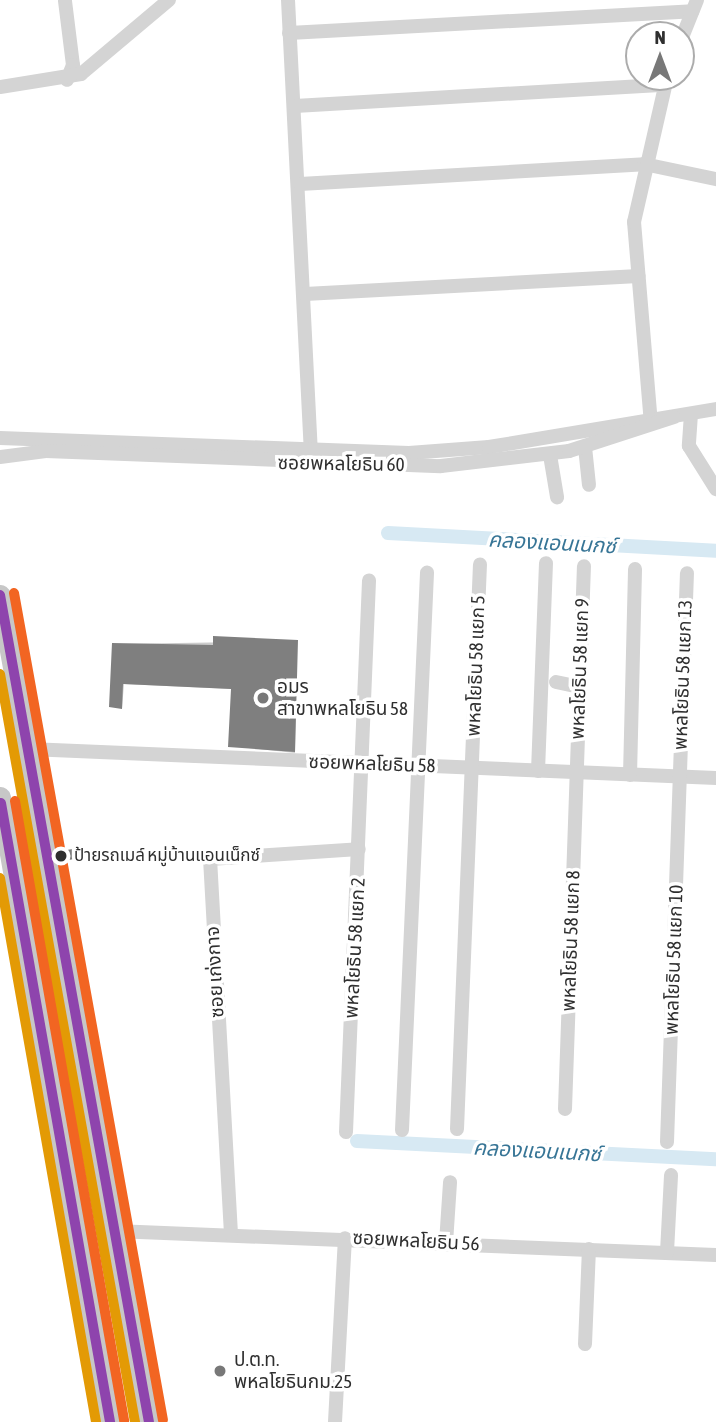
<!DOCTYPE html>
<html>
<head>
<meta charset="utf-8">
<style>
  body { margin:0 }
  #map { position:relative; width:716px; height:1422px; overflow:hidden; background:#fff; font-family:"Asap Condensed","Noto Sans Thai",sans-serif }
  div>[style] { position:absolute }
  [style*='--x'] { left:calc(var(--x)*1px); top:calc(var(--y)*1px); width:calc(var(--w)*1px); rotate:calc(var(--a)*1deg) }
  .shadow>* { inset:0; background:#0003 }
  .canal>* { height:14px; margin:-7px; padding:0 7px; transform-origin:7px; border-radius:7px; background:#d7e9f3 }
  .building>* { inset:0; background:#7f7f7f }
  .minor>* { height:14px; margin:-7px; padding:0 7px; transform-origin:7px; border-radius:7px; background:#d4d4d4 }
  .primary>* { height:21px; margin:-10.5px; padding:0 10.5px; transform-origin:10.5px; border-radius:10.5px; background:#c7c7c7 }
  .bus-1>* { height:10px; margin:-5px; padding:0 5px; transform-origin:5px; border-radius:5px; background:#8e44ad }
  .bus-2>* { height:10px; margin:-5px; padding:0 5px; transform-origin:5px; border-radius:5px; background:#e39a05 }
  .bus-3>* { height:10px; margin:-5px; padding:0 5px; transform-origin:5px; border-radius:5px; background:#f26522 }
  .dots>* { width:19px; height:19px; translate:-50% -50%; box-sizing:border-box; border:4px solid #fff; border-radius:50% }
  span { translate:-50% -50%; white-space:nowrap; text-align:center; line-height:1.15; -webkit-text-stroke:7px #fff; paint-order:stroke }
  .bus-label { font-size:17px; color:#2f2f2f }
  .left { translate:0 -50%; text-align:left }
  .street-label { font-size:19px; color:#2f2f2f }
  .poi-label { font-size:19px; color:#2f2f2f }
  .water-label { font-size:21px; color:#377596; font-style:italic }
  .north { position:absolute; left:625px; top:21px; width:70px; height:70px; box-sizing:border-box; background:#fff; border:2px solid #acacac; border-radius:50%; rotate:0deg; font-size:19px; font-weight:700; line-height:28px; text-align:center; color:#2f2f2f }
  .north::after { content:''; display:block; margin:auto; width:24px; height:32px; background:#787878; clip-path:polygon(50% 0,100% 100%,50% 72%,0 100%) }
</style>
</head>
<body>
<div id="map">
  <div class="shadow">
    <i style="clip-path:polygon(297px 641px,295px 753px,230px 746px,233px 689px,124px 684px,122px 709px,114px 644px)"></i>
  </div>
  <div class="canal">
    <i style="--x:388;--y:533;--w:328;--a:3.1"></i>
    <i style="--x:357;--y:1141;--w:359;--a:2.9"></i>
  </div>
  <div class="building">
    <i style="clip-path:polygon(213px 636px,298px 640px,295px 752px,228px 747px,231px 689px,123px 684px,122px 709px,109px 707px,112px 643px,213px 645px)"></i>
    <i style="clip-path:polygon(78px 848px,79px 858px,69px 860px,67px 850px)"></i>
  </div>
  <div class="minor">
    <i style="--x:288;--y:0;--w:460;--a:87.1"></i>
    <i style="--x:65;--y:1;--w:64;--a:82.9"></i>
    <i style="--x:73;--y:65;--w:16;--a:112"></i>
    <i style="--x:289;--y:33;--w:404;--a:-3.1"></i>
    <i style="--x:681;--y:40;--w:43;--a:-68.2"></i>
    <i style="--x:0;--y:87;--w:82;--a:-9.1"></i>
    <i style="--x:81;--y:74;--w:115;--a:-40.1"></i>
    <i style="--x:295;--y:106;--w:370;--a:-3.3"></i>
    <i style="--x:300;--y:184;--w:345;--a:-3.3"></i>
    <i style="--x:644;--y:164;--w:74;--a:11.8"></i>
    <i style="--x:305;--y:294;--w:334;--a:-3.1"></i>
    <i style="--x:691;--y:414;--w:32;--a:94"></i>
    <i style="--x:689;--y:446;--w:51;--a:57.9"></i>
    <i style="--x:651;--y:424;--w:203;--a:-94.8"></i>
    <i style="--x:634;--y:222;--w:148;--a:-77.1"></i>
    <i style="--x:0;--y:438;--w:409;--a:2.1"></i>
    <i style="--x:409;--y:453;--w:80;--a:-4.3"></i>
    <i style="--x:489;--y:447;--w:230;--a:-9.5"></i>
    <i style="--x:585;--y:447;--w:38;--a:84"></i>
    <i style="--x:550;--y:455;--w:43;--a:80.5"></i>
    <i style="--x:0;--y:457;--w:46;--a:-7.4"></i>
    <i style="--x:46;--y:451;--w:395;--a:2.2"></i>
    <i style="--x:441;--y:466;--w:129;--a:-6.7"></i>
    <i style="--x:569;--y:451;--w:110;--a:-17.9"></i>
    <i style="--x:556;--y:682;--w:25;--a:12"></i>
    <i style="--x:29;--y:749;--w:688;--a:2.42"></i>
    <i style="--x:538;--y:771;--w:208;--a:-87.8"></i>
    <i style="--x:630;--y:775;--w:206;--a:-88.6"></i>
    <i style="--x:565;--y:1109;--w:543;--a:-88"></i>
    <i style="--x:457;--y:1129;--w:565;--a:-87.67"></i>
    <i style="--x:402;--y:1130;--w:558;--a:-87.43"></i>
    <i style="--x:346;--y:1132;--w:552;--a:-87.61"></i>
    <i style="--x:667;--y:1142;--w:569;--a:-87.99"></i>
    <i style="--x:115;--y:1231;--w:601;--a:2.29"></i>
    <i style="--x:231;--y:1234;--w:376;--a:-93.2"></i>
    <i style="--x:210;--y:859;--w:149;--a:-3.8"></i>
    <i style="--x:446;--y:1243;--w:61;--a:-86.2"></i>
    <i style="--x:667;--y:1252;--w:77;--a:-87"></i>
    <i style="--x:585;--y:1344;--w:95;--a:-87.6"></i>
    <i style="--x:335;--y:1422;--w:184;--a:-86.9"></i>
  </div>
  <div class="primary">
    <i style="--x:0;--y:595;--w:840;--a:79.79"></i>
    <i style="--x:0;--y:797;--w:635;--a:80.02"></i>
  </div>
  <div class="bus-1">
    <i style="--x:0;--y:595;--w:840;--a:79.79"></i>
    <i style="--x:1;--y:803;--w:629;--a:80.01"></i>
  </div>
  <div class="bus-2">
    <i style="--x:0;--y:674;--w:760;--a:79.77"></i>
    <i style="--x:0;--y:878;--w:552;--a:79.99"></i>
  </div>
  <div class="bus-3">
    <i style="--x:14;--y:593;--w:840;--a:79.79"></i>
    <i style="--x:15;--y:801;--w:629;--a:80.01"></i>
  </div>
  <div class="dots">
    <i style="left:263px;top:698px;background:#787878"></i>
    <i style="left:61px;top:856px;background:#2f2f2f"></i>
    <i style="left:220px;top:1371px;background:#787878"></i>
  </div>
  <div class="bus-label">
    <span class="left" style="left:74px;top:856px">ป้ายรถเมล์ หมู่บ้านแอนเน็กซ์</span>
  </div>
  <div class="street-label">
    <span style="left:341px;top:464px;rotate:1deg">ซอยพหลโยธิน 60</span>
    <span style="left:476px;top:666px;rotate:-88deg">พหลโยธิน 58 แยก 5</span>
    <span style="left:580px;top:669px;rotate:-88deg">พหลโยธิน 58 แยก 9</span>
    <span style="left:683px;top:675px;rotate:-88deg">พหลโยธิน 58 แยก 13</span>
    <span style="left:372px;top:764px;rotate:2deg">ซอยพหลโยธิน 58</span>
    <span style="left:571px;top:941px;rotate:-88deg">พหลโยธิน 58 แยก 8</span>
    <span style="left:355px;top:948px;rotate:-87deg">พหลโยธิน 58 แยก 2</span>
    <span style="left:674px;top:960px;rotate:-88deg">พหลโยธิน 58 แยก 10</span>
    <span style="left:215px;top:972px;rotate:-93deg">ซอย เก่งกาจ</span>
    <span style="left:416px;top:1241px;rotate:3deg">ซอยพหลโยธิน 56</span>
  </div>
  <div class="poi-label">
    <span class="left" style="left:277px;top:698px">อมร<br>สาขาพหลโยธิน 58</span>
    <span class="left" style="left:234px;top:1371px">ป.ต.ท.<br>พหลโยธินกม.25</span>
  </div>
  <div class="water-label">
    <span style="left:552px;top:542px;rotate:3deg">คลองแอนเนกซ์</span>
    <span style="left:537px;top:1150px;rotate:3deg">คลองแอนเนกซ์</span>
  </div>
  <div class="north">N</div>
</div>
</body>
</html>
